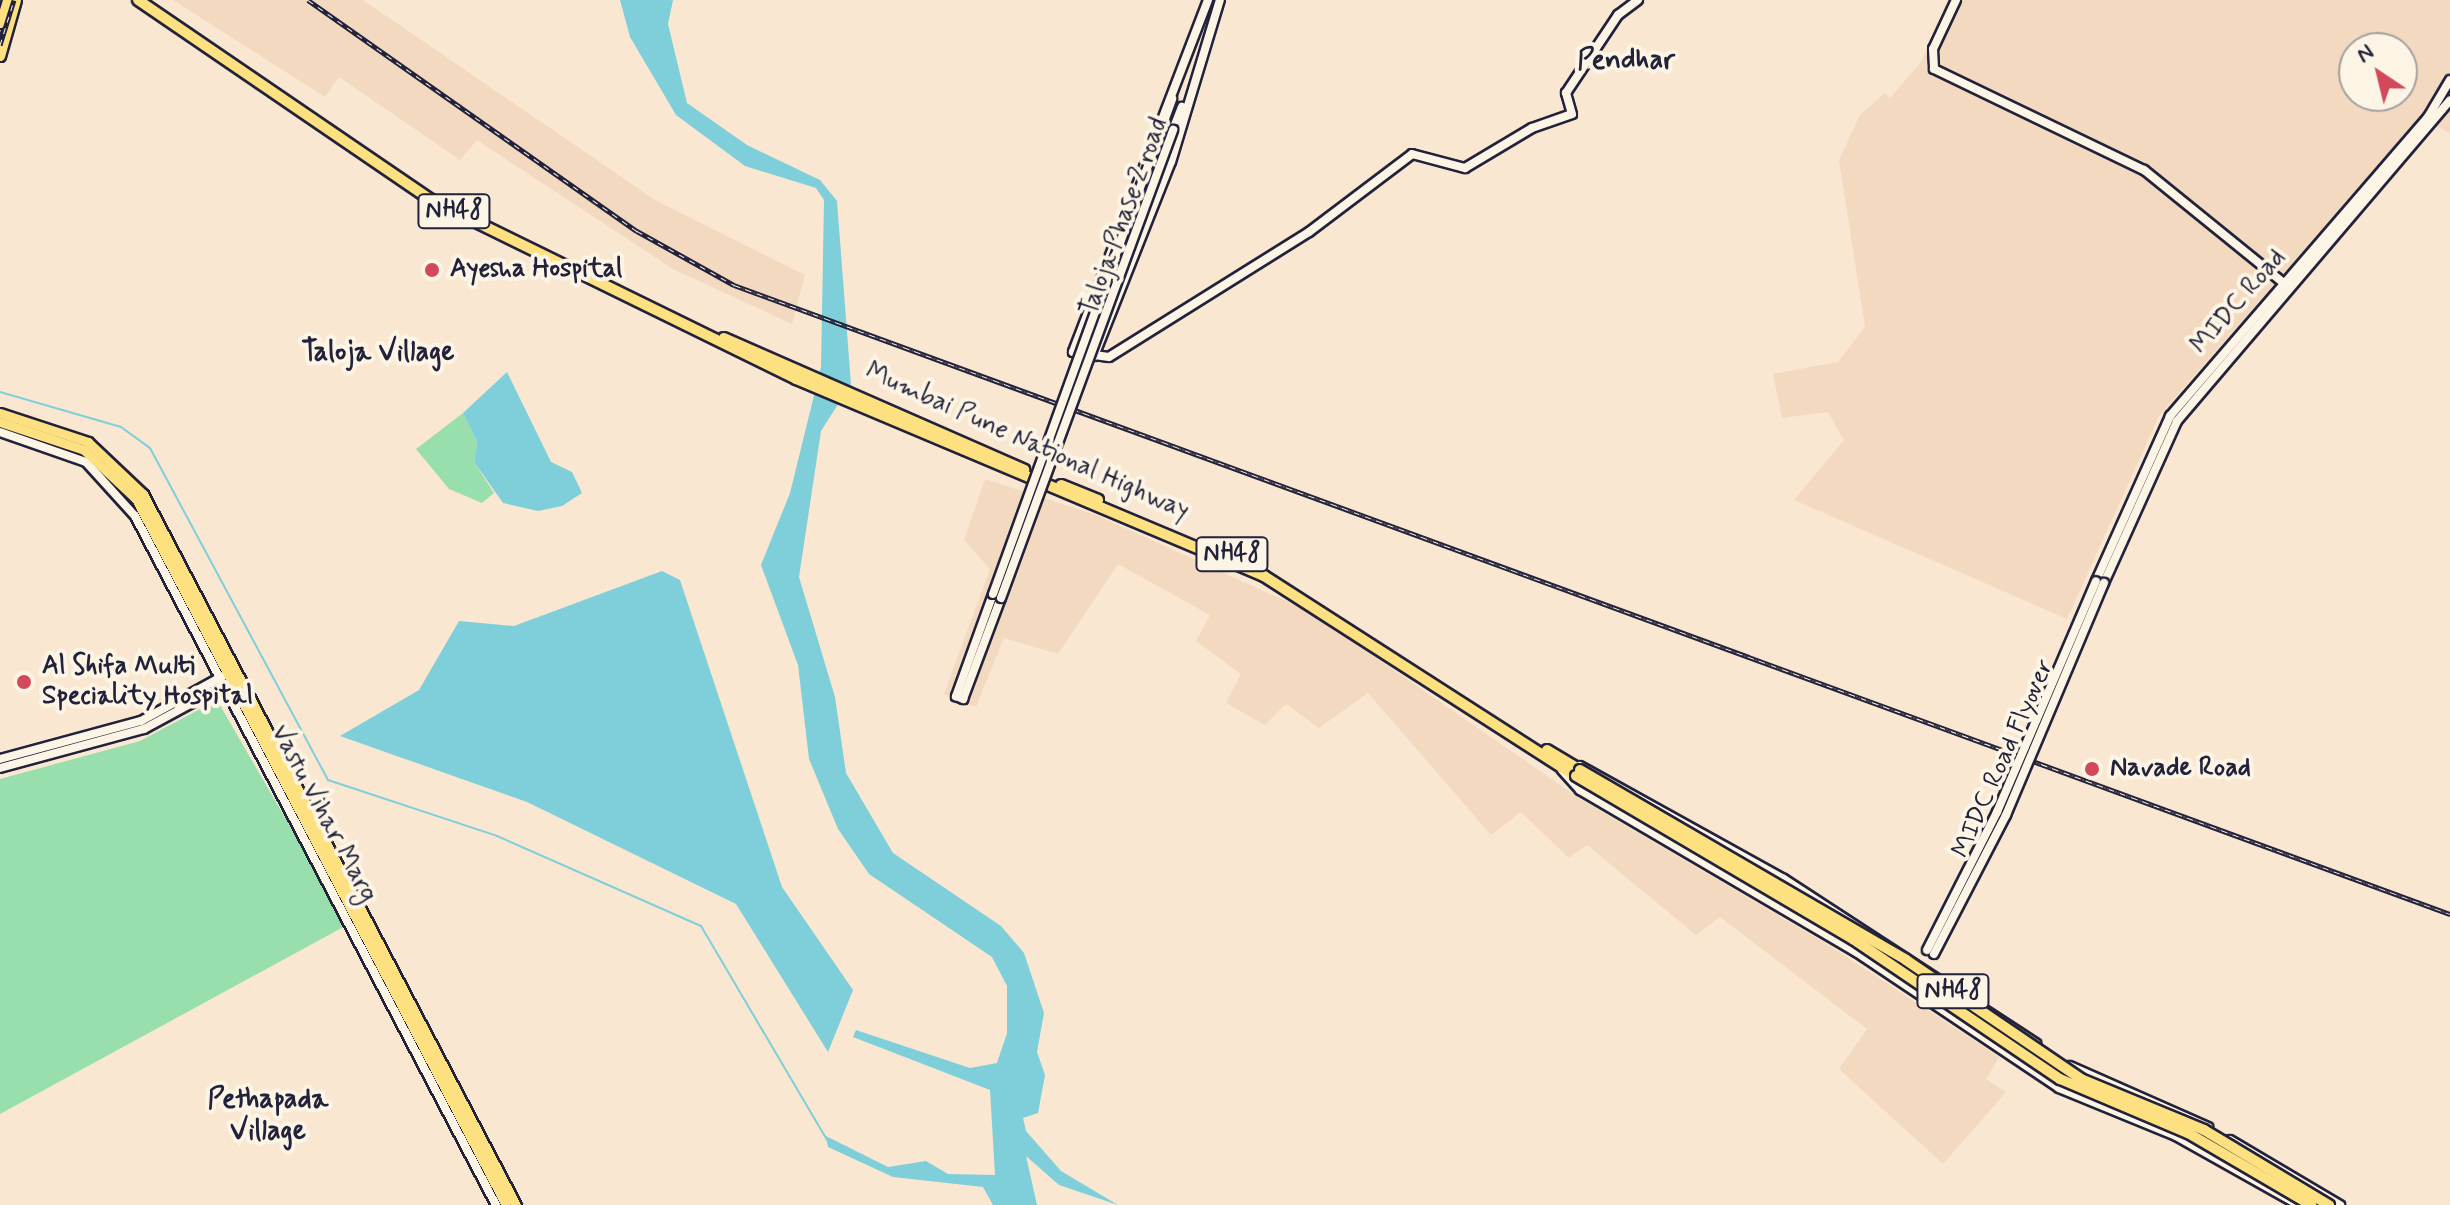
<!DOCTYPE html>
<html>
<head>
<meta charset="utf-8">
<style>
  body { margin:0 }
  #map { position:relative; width:2450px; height:1205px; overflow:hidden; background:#f9e7d1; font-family:Mynerve,sans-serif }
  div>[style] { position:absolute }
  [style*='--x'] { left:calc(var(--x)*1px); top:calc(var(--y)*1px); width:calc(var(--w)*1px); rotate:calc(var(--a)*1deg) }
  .built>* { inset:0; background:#f3d9c0 }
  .green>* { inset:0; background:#99dfad }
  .water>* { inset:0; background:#7fcfdb }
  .stream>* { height:2px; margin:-1px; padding:0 1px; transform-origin:1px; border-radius:1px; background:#7fcfdb }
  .roads { filter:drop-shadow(2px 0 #22223b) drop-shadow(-2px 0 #22223b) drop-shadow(0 2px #22223b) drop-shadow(0 -2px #22223b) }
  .secondary>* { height:8px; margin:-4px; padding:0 4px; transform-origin:4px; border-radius:4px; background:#fcf5e5 }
  .primary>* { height:9px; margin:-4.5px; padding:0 4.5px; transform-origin:4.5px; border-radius:4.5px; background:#fde080 }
  .highway>* { height:10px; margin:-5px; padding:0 5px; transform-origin:5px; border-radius:5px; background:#fde080 }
  .rail>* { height:5px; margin-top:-2.5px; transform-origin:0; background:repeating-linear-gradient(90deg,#fcf5e5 0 6px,#22223b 0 12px); box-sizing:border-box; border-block:2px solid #22223b }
  .bridges { filter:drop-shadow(2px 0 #22223b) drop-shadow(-2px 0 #22223b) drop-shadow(0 2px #22223b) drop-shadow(0 -2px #22223b) }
  .secondary-bridge>* { height:8px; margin:-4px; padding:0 4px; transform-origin:4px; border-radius:4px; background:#fcf5e5 }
  .highway-bridge>* { height:10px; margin:-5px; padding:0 5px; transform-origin:5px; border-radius:5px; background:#fde080 }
  .dots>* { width:22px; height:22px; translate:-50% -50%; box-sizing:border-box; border:4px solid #fcf5e5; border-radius:50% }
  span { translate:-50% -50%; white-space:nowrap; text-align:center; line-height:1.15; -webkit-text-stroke:8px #fcf5e5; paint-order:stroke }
  .shield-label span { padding:2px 6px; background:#fcf5e5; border:2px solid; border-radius:6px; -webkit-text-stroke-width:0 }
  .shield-label { font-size:24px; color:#22223b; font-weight:700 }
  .street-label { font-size:26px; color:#22223b }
  .poi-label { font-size:26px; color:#22223b; font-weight:700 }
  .left { translate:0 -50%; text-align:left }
  .neighbourhood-label { font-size:28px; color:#22223b; font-weight:700 }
  .north { position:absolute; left:2338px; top:32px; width:80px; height:80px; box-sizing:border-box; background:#fcf5e5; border:2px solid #a5a1a1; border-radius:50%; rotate:325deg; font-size:22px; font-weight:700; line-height:32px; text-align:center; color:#22223b }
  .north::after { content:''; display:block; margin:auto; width:28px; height:36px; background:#d1495b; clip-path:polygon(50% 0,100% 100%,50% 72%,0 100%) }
</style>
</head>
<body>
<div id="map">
  <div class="built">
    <i style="clip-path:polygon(173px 0,363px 0,655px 200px,805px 275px,792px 324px,673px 269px,477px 140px,460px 160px,339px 77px,325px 97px)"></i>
    <i style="clip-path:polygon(evenodd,1948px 0,2450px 0,2450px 133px,2420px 118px,2159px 416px,2067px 619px,1794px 500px,1844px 440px,1828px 412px,1782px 418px,1773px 374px,1838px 362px,1865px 327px,1839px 160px,1860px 115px,1885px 93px,1890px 98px,1921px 62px,1948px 0,2354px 48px,2402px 48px,2402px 96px,2354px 96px,2354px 48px)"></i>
    <i style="clip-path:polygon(985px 479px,1096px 515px,1308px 611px,1582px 800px,1830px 946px,1999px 1057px,1986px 1079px,2006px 1092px,1943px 1164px,1839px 1069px,1867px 1029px,1720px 917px,1696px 935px,1587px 845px,1569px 858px,1521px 812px,1491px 835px,1368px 693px,1319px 728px,1286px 704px,1265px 725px,1226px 703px,1241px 674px,1196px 641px,1210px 615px,1118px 564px,1058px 654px,1004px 638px,976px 707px,944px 694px,990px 569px,964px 540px)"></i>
  </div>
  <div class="green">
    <i style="clip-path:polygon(463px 413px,477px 442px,474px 462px,494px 493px,482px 503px,449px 489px,416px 449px)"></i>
    <i style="clip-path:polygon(217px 700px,347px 925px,0 1114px,0 779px,140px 741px)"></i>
  </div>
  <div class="water">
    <i style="clip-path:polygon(620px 0,673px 0,668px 24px,687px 103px,747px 145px,820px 180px,837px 201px,851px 384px,821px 431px,799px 577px,835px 697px,846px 773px,893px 853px,1001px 926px,1024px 953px,1044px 1013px,1037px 1052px,1045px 1075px,1038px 1113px,1023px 1118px,1026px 1131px,1061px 1171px,1118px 1205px,1059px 1185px,1026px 1156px,1037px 1205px,993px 1205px,983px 1187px,893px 1177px,828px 1147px,826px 1136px,888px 1167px,926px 1161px,948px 1174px,995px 1175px,990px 1090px,853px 1037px,856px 1030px,970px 1068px,997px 1063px,1007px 1033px,1007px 986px,992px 957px,869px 874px,838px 829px,809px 759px,798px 665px,761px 565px,790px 493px,821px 367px,824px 200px,816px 188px,745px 166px,676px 115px,630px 37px)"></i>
    <i style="clip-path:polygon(507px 372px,551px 462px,572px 472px,582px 493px,562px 506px,538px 511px,503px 503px,474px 462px,477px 442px,463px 413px)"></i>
    <i style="clip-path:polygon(662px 571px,680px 580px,782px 887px,853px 990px,828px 1052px,736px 904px,527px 802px,340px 736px,419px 690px,459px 621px,514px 626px)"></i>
  </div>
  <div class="stream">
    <i style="--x:0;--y:392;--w:126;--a:16.1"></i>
    <i style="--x:121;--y:427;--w:36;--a:36"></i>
    <i style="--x:150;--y:448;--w:377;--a:61.8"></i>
    <i style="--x:328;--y:780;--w:178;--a:18.3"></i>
    <i style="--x:497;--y:836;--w:223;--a:23.8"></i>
    <i style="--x:701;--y:926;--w:251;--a:59.5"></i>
  </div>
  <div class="roads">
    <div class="secondary">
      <i style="--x:1208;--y:0;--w:377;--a:111"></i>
      <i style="--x:1073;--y:352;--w:36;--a:8"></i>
      <i style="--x:1109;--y:357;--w:236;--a:-32"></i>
      <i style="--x:1309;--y:232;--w:129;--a:-37.1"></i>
      <i style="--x:1412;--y:154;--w:55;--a:14.8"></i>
      <i style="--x:1465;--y:168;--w:78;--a:-30.8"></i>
      <i style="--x:1532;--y:128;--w:42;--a:-19.3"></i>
      <i style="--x:1572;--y:114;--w:22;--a:-106"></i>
      <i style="--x:1566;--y:93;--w:94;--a:-56.3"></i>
      <i style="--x:1618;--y:15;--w:25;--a:-37"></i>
      <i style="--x:1956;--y:0;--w:54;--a:115.1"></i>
      <i style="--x:1933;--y:49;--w:20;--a:87"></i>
      <i style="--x:1934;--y:69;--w:233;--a:25.7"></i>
      <i style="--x:2144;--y:170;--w:183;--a:39"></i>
      <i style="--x:1162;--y:127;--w:30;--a:-70"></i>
      <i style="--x:1173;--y:130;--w:25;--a:-69"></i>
      <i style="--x:1094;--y:356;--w:209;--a:-68.4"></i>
      <i style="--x:1171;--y:162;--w:169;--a:-73.2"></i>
      <i style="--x:0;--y:432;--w:91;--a:19.2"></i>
      <i style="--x:86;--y:462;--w:73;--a:47.8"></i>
      <i style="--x:135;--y:516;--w:778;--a:62.35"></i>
      <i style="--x:2096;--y:581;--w:181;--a:-65.8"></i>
      <i style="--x:2170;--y:416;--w:395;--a:-49.2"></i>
      <i style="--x:2428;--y:117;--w:43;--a:-59.3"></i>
      <i style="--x:2104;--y:583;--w:178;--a:-65.7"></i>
      <i style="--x:2177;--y:421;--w:421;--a:-49.6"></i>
      <i style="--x:993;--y:594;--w:109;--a:109.9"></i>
      <i style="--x:956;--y:696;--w:8;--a:23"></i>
      <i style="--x:963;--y:699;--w:108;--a:-69.4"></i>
      <i style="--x:0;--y:759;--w:146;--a:-15.1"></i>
      <i style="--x:141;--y:721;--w:94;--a:-28.8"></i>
      <i style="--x:1580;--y:766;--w:233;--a:29"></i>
      <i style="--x:1784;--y:879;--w:301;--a:33.1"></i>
      <i style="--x:0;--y:768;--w:149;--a:-15.2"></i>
      <i style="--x:144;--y:729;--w:94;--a:-28.5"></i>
      <i style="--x:1562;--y:770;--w:27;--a:48"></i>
      <i style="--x:1580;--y:790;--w:320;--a:30.4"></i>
      <i style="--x:1856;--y:952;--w:244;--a:33.8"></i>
      <i style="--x:2059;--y:1088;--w:126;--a:22.3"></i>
      <i style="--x:2176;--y:1136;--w:141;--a:29.3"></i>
      <i style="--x:2070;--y:1066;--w:151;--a:23.8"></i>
      <i style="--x:2230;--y:1140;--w:128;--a:30.6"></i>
    </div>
    <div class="primary">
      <i style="--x:0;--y:23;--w:24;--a:-73"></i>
      <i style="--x:0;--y:56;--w:58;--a:-74.1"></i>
      <i style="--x:0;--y:413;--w:93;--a:18.2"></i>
      <i style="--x:88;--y:442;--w:76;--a:43.4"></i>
      <i style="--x:143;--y:494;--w:803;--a:62.32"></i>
      <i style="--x:0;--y:422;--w:89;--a:18.4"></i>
      <i style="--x:84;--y:450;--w:71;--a:43.3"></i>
      <i style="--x:136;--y:499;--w:797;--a:62.34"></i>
    </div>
    <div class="highway">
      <i style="--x:138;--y:0;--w:355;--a:34.3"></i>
      <i style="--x:431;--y:200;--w:407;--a:26.1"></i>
      <i style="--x:796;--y:379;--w:508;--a:22.83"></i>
      <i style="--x:1264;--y:576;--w:371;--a:32.7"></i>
      <i style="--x:724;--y:338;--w:328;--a:23.7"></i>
      <i style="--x:1061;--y:485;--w:40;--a:22"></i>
      <i style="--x:1547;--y:750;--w:39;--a:31"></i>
    </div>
  </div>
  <div class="rail">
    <i style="--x:308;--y:0;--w:402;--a:35.1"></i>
    <i style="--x:637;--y:231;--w:111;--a:29.1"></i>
    <i style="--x:734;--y:285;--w:1828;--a:20.13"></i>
    <i style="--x:0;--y:45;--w:47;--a:-72.7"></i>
  </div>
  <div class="bridges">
    <div class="secondary-bridge">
      <i style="--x:993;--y:594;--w:497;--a:-70.1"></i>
      <i style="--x:1001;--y:598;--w:499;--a:-69.8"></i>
      <i style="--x:1927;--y:950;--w:155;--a:-63.1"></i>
      <i style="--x:1997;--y:812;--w:251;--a:-66.8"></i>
      <i style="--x:1934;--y:954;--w:157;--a:-62.6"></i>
      <i style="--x:2006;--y:815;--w:252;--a:-67.1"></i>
    </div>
    <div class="highway-bridge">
      <i style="--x:1580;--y:770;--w:377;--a:30.2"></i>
      <i style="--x:1906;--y:960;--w:212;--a:34.2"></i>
      <i style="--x:2081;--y:1079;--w:133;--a:22.5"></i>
      <i style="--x:2204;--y:1130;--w:146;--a:31"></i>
      <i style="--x:1576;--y:776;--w:321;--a:30.5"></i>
      <i style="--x:1853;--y:939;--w:250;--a:34.1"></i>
      <i style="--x:2060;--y:1079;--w:139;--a:22.9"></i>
      <i style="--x:2188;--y:1133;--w:143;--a:30.3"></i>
    </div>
  </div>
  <div class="dots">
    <i style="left:432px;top:270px;background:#d1495b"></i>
    <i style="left:24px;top:682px;background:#d1495b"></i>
    <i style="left:2092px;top:769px;background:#d1495b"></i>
  </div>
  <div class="shield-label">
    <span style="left:454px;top:211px">NH48</span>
    <span style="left:1232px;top:554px">NH48</span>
    <span style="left:1953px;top:991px">NH48</span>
  </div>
  <div class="street-label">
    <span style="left:1125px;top:217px;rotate:-70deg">Taloja Phase 2 road</span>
    <span style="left:2239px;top:302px;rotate:-49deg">MIDC Road</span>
    <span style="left:1027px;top:442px;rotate:24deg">Mumbai Pune National Highway</span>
    <span style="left:2004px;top:759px;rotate:-66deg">MIDC Road Flyover</span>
    <span style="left:323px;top:814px;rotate:62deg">Vastu Vihar Marg</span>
  </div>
  <div class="poi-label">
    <span class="left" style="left:450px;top:270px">Ayesha Hospital</span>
    <span class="left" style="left:42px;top:682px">Al Shifa Multi<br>Speciality Hospital</span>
    <span class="left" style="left:2110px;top:769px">Navade Road</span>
  </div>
  <div class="neighbourhood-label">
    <span style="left:1626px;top:61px">Pendhar</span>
    <span style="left:378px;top:353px">Taloja Village</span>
    <span style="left:268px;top:1116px">Pethapada<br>Village</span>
  </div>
  <div class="north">N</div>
</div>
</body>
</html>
